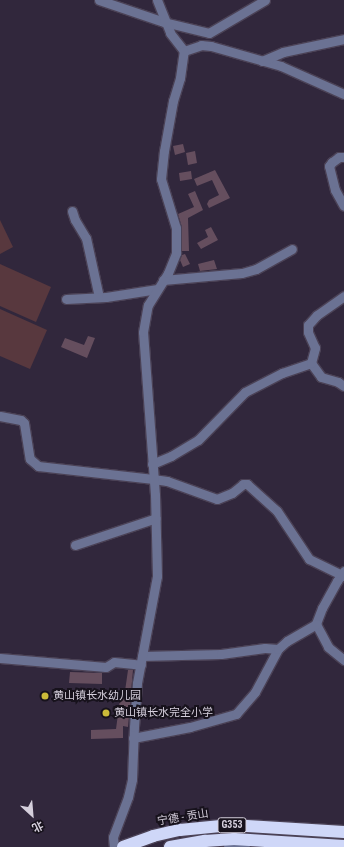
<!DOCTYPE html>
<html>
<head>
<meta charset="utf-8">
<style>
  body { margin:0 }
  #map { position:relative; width:344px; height:847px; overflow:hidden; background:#31273c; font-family:"Roboto Condensed","Noto Sans SC",sans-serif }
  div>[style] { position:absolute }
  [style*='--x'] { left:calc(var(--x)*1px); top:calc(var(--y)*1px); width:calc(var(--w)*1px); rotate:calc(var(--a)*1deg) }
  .green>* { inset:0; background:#58383e }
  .building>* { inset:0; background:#654e5e }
  .roads { filter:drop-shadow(1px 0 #4b4256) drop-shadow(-1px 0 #4b4256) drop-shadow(0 1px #4b4256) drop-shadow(0 -1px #4b4256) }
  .minor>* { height:9px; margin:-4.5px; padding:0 4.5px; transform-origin:4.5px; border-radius:4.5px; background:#6b7293 }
  .highway>* { height:12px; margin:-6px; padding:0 6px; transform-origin:6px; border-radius:6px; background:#cfd7f8 }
  .dots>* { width:11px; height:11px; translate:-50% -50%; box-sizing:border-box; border:2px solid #17121c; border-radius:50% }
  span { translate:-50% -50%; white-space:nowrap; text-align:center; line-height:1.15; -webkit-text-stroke:4px #17121c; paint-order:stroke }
  .shield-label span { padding:1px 3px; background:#17121c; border:1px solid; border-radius:3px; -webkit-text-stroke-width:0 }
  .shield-label { font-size:10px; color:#d5cfdc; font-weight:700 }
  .poi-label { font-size:11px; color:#d5cfdc }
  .left { translate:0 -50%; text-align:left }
  .street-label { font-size:11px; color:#d5cfdc }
  .north { position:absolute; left:12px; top:795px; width:40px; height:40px; -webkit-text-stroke:3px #17121c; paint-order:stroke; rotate:154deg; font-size:11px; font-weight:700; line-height:16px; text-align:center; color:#d5cfdc }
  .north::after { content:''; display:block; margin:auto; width:14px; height:18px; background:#d5cfdc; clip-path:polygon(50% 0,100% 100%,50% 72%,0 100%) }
</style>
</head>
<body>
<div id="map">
  <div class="green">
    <i style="clip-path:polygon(0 220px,13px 247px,0 254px)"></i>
    <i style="clip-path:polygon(0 264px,51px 287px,36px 322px,0 306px)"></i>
    <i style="clip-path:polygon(0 309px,47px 330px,30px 369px,0 356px)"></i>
  </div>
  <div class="building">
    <i style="clip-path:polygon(183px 144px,185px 152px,175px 155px,173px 146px)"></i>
    <i style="clip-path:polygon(195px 151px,197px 163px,188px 165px,186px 153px)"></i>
    <i style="clip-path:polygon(215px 170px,230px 198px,209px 208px,207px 204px,209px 200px,219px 195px,212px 180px,197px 186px,194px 179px)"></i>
    <i style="clip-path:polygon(191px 171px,192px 179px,180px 181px,179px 173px)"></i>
    <i style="clip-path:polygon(195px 191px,203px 210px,188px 218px,189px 251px,182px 251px,182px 228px,178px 214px,194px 207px,188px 194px)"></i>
    <i style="clip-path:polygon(211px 227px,218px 240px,201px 249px,197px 243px,208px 237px,205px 230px)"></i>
    <i style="clip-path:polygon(185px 254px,190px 264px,183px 267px,180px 260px,182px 255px)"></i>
    <i style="clip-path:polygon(214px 260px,217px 269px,200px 271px,198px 264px)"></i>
    <i style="clip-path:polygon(88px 336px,95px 338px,87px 358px,61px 347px,65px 338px,84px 345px)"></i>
    <i style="clip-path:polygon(128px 670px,133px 670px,128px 727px,123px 726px,123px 738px,91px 739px,91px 730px,116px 729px,120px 699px,110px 698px,111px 690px,125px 691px)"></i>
    <i style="clip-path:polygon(70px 672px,102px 673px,102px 684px,69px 683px)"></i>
  </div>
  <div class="roads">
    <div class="minor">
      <i style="--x:99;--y:0;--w:69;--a:18.7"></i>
      <i style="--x:164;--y:22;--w:46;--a:13.7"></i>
      <i style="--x:209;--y:33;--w:65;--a:-30.5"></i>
      <i style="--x:157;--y:0;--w:35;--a:68"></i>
      <i style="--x:170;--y:33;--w:23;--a:52"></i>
      <i style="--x:184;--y:51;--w:18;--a:-19"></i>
      <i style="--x:201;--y:45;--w:10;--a:6"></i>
      <i style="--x:211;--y:46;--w:73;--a:15.9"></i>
      <i style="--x:281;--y:66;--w:69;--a:24"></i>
      <i style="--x:262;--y:61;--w:23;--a:-23"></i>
      <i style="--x:283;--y:52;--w:62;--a:-12"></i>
      <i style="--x:344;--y:157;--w:5;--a:180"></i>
      <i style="--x:339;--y:157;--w:9;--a:144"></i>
      <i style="--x:332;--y:162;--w:5;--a:127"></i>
      <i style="--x:329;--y:166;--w:25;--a:76"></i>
      <i style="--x:335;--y:190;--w:18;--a:61"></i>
      <i style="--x:72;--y:211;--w:9;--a:72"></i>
      <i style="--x:75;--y:220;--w:21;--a:59"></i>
      <i style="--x:86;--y:238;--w:60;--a:77.6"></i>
      <i style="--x:163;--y:280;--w:79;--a:-5.1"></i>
      <i style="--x:242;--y:273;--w:15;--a:-16"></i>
      <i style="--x:256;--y:269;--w:41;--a:-29.1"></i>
      <i style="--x:66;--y:299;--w:40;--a:-2.9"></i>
      <i style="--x:106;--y:297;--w:52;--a:-8.9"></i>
      <i style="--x:311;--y:363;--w:17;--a:54"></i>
      <i style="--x:321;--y:377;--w:18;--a:16"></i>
      <i style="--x:338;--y:382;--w:7;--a:34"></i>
      <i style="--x:0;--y:416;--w:21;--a:11"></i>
      <i style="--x:21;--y:420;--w:4;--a:45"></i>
      <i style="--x:24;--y:423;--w:36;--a:81"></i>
      <i style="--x:30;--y:459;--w:11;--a:41"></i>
      <i style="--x:38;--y:466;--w:116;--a:6.4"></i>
      <i style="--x:153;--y:479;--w:14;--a:8"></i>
      <i style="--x:167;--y:481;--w:53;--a:19.8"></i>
      <i style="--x:217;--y:499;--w:16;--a:-22"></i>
      <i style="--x:232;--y:493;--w:14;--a:-39"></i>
      <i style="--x:243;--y:484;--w:4;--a:0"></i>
      <i style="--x:247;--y:484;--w:40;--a:42"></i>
      <i style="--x:277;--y:511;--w:58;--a:56.3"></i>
      <i style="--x:309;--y:559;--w:39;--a:26"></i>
      <i style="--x:152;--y:464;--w:21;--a:-23"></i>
      <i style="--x:171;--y:456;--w:31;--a:-31"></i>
      <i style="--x:198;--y:440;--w:67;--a:-45.6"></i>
      <i style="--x:245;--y:392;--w:42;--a:-27.2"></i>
      <i style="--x:282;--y:373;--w:31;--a:-19"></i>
      <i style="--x:311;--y:363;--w:16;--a:-75"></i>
      <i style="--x:315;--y:348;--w:17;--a:-114"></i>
      <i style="--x:308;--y:332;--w:7;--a:-90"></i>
      <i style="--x:308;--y:325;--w:13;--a:-48"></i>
      <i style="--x:317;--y:315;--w:33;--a:-35"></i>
      <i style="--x:75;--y:545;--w:85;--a:-18.4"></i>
      <i style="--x:344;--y:571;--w:12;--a:125"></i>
      <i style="--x:337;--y:581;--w:31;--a:119"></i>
      <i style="--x:322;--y:608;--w:17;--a:111"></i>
      <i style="--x:316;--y:624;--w:26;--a:62"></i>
      <i style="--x:328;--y:647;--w:21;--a:39"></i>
      <i style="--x:142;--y:656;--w:79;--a:-1.5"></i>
      <i style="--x:221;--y:654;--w:44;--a:-7.8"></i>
      <i style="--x:265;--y:648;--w:13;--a:4"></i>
      <i style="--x:0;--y:658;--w:106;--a:4.9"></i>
      <i style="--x:106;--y:667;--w:9;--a:-32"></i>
      <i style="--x:114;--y:662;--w:27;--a:6"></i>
      <i style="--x:133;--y:738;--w:58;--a:-10.9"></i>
      <i style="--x:190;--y:727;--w:48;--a:-15.8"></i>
      <i style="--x:236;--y:714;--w:29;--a:-49"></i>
      <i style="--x:255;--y:692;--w:49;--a:-61.9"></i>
      <i style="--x:278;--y:649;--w:12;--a:-42"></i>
      <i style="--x:287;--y:641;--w:34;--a:-30"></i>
      <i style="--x:114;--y:847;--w:10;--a:-96"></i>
      <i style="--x:113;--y:837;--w:43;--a:-69.4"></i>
      <i style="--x:128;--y:797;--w:18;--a:-77"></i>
      <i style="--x:132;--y:779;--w:52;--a:-87.8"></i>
      <i style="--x:134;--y:727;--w:44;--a:-86.1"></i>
      <i style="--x:137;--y:683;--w:109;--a:-79.4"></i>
      <i style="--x:157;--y:576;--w:81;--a:-91.4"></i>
      <i style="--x:155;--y:495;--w:163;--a:-94.2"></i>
      <i style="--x:143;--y:332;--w:27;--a:-80"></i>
      <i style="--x:148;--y:305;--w:38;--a:-58"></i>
      <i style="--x:168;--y:273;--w:22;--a:-68"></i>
      <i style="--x:176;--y:253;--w:25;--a:-90"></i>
      <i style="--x:176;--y:228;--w:51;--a:-107"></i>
      <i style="--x:161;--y:179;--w:28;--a:-84"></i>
      <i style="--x:164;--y:151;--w:51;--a:-79.8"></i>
      <i style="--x:173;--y:101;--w:24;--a:-73"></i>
      <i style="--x:180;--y:78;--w:27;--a:-82"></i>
      <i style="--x:228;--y:847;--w:17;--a:0"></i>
    </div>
    <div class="highway">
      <i style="--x:123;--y:847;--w:32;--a:-20"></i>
      <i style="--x:153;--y:836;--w:28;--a:-13"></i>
      <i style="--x:180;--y:830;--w:51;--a:-5.6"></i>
      <i style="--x:231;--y:825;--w:113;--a:3.5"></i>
      <i style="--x:170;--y:847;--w:36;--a:-10"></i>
      <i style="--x:205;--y:841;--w:29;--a:-4"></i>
      <i style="--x:234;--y:839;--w:110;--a:3.6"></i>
    </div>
  </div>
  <div class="dots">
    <i style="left:45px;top:696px;background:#cbba39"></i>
    <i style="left:106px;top:713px;background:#cbba39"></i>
  </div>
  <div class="shield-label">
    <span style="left:232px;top:825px">G353</span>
  </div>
  <div class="poi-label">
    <span class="left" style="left:53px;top:696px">黄山镇长水幼儿园</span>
    <span class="left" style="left:114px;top:713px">黄山镇长水完全小学</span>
  </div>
  <div class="street-label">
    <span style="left:183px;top:818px;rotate:-9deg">宁德 - 贡山</span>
  </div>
  <div class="north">北</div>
</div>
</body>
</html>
